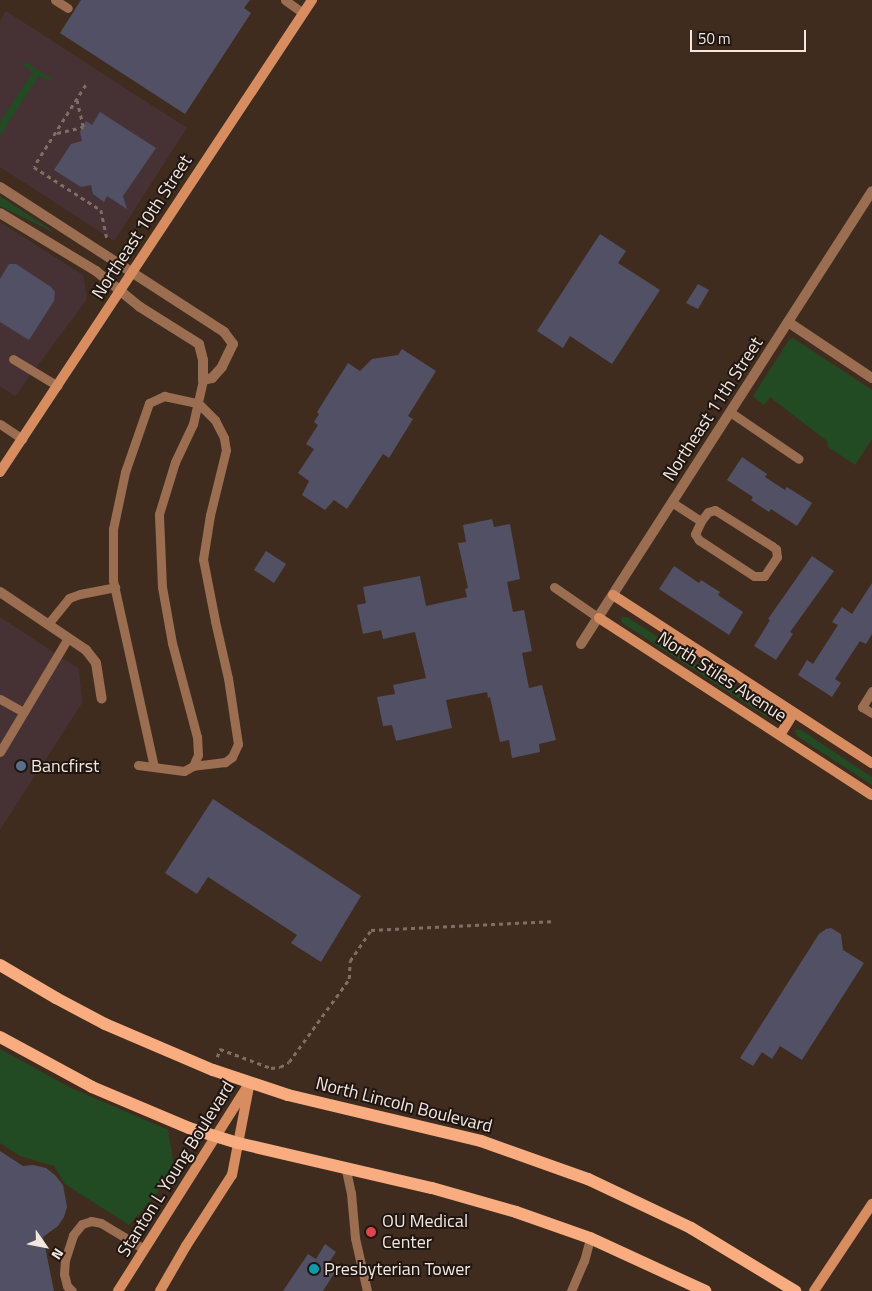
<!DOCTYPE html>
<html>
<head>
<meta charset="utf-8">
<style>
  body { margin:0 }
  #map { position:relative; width:872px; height:1291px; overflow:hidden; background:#3f2c1f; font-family:"Titillium Web",sans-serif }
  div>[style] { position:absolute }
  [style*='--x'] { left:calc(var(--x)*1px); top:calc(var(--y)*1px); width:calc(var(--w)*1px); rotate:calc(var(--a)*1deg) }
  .commercial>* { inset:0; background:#463234 }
  .green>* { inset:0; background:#224b24 }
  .building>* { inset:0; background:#525065 }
  .path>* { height:2.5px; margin-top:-1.25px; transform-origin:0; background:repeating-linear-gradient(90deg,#7f6e63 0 4px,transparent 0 8px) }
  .lane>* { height:9px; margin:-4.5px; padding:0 4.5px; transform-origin:4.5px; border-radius:4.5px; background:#9b6d51 }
  .street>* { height:10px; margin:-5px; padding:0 5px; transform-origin:5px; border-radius:5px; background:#9b6d51 }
  .secondary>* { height:10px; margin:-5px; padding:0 5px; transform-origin:5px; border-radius:5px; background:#d78d60 }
  .primary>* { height:12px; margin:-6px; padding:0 6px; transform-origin:6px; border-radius:6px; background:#f9ac7f }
  .dots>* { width:14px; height:14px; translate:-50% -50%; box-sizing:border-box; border:2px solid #1f1611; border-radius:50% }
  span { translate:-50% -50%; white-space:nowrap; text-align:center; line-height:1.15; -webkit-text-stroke:4px #1f1611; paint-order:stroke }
  .street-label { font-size:18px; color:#f4e7df }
  .poi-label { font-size:18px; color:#f4e7df }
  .left { translate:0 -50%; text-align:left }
  .north { position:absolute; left:20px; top:1221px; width:50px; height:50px; -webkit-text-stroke:4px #1f1611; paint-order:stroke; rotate:123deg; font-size:14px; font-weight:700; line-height:20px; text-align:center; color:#f4e7df }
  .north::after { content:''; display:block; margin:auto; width:18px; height:22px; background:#f4e7df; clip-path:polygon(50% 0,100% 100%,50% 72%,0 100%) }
  .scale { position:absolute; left:690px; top:30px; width:116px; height:22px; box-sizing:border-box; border:2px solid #f4e7df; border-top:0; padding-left:6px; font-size:15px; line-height:18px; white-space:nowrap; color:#f4e7df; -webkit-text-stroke:4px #1f1611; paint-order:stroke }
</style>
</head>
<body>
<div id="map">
  <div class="commercial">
    <i style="clip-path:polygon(6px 11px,187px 128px,114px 241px,0 167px,0 21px)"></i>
    <i style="clip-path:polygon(0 222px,83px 275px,87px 299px,15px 396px,0 386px)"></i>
    <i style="clip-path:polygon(0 617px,79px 669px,82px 703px,0 830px)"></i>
  </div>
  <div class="green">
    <i style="clip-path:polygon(26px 62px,52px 79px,52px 81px,39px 76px,0 136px,0 122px,33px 72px,23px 65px)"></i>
    <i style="clip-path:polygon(0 196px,53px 231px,53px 232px,0 206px)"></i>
    <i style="clip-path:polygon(793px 338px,872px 390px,872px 439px,855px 465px,828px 447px,827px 441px,770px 397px,764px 405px,753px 396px,789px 340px)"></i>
    <i style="clip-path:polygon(622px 617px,627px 617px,771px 711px,771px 717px,767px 717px,624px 624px,621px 621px)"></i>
    <i style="clip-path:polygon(795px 730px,801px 730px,872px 777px,872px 785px,797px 736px)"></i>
    <i style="clip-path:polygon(0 1049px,71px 1088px,168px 1130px,175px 1172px,129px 1225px,65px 1184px,54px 1166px,20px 1156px,0 1143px)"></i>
  </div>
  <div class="building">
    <i style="clip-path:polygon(81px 0,250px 0,244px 8px,251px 13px,185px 114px,60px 33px)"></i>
    <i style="clip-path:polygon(100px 112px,156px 148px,123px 196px,127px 209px,107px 196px,104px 202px,93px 194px,91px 185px,81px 187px,54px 170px,71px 144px,82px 141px,80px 132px,86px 121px,92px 125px)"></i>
    <i style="clip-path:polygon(600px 234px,626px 251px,618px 263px,660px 290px,612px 364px,570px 336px,563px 348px,537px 331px)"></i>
    <i style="clip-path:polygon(9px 264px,16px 264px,51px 287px,55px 292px,54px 301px,29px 340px,0 322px,0 279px)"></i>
    <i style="clip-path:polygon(698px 284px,709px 290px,698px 309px,686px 303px)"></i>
    <i style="clip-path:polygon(402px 349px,436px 371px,408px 416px,413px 419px,389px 458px,383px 454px,347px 509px,334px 500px,325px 510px,302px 495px,309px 481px,298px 473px,314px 449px,306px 444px,318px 425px,314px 422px,319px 414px,317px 412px,348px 363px,360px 371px,372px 359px,398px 355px)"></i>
    <i style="clip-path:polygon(742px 457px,767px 474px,765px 477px,785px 490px,787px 487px,812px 503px,797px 526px,771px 509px,769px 512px,751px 500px,753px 497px,727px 480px)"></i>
    <i style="clip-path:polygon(492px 519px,494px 527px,510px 524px,520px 579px,507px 582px,513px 612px,524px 610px,532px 651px,522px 653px,529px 688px,542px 685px,556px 740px,539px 744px,540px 752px,512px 758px,509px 740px,500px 742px,490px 697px,488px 698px,487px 692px,446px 700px,452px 728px,396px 741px,392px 725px,383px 726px,377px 697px,395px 694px,393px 685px,426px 678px,415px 632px,383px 639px,381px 630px,363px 634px,357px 605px,366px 603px,363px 587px,420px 576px,426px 606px,467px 597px,465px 589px,468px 588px,458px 543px,466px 542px,463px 525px)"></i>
    <i style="clip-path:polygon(266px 551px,286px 564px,274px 583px,254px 570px)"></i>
    <i style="clip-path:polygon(812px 556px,834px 571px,790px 632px,793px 634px,776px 660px,754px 646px,770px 620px,768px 619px)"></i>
    <i style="clip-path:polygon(674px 566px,699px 583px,701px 580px,720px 592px,718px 595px,743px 612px,729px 635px,659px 589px)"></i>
    <i style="clip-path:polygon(872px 583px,872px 634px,866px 644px,860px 641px,835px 679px,841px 683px,832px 697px,798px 675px,807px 660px,813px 664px,838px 625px,832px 622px,842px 607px,852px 614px)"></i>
    <i style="clip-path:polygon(213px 799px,361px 896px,321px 962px,291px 943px,297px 935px,208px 877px,197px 894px,165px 873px)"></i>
    <i style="clip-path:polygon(831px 928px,841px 934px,843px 950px,864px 963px,802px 1060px,780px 1046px,772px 1059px,762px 1052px,753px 1066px,740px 1058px,819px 934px,826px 929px)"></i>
    <i style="clip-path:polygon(0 1151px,23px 1166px,33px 1165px,46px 1168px,55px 1175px,63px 1185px,67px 1207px,64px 1217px,58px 1226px,43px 1237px,54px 1291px,0 1291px)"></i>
    <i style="clip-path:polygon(325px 1244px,336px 1252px,326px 1267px,335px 1272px,323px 1291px,283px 1291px,308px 1254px,316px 1259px)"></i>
  </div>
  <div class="path">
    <i style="--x:86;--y:85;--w:97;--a:122.4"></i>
    <i style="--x:34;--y:167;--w:80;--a:32.7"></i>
    <i style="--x:101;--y:210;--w:30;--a:78"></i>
    <i style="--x:57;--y:133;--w:27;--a:-13"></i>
    <i style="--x:83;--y:127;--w:27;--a:-103"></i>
    <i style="--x:217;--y:1057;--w:9;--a:-69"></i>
    <i style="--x:220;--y:1049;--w:54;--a:20.4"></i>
    <i style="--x:271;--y:1068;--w:9;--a:-6"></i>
    <i style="--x:280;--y:1067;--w:10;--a:-29"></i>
    <i style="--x:289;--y:1062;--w:102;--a:-54.1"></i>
    <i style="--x:349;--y:979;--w:18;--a:-87"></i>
    <i style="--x:350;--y:961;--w:37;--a:-56"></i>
    <i style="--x:371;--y:930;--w:181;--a:-2.8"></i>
  </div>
  <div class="lane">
    <i style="--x:55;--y:0;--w:15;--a:32"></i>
    <i style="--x:285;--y:0;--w:22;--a:36"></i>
    <i style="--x:13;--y:359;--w:52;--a:31"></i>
    <i style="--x:730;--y:412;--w:83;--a:34.3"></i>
    <i style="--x:0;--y:424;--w:27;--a:34"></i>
    <i style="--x:673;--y:503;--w:33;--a:33"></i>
    <i style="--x:701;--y:521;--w:11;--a:-52"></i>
    <i style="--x:708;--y:512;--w:7;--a:-16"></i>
    <i style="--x:715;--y:510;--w:67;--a:32.3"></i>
    <i style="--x:772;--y:546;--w:5;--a:37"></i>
    <i style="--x:776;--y:549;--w:8;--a:83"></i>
    <i style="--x:777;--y:557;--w:23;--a:124"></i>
    <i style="--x:764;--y:576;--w:10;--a:180"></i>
    <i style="--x:754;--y:576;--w:66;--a:-146.8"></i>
    <i style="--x:699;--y:540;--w:7;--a:-124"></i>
    <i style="--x:695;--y:534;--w:14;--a:-65"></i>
    <i style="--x:554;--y:587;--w:55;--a:34.6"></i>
    <i style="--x:48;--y:624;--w:33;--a:-51"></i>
    <i style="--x:69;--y:598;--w:12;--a:-20"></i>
    <i style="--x:80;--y:594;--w:36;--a:-11"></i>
    <i style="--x:872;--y:691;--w:19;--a:122"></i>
    <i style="--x:862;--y:707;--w:12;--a:31"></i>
    <i style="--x:0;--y:699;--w:26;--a:29"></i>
    <i style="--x:0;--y:752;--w:133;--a:-59.2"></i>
    <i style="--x:138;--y:765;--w:46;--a:7.4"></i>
    <i style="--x:184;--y:771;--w:10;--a:-29"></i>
    <i style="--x:193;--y:766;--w:12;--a:-66"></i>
    <i style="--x:198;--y:755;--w:18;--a:-93"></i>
    <i style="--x:197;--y:737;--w:97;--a:-104.9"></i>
    <i style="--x:172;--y:643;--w:57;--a:-100.1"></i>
    <i style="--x:162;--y:587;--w:73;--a:-92.4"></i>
    <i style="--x:159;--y:514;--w:54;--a:-72.9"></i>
    <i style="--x:175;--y:462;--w:42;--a:-64.7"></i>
    <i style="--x:193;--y:424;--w:45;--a:-77.2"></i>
    <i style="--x:154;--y:767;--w:191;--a:-102.4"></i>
    <i style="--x:113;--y:580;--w:51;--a:-90"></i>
    <i style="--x:113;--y:529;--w:58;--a:-78.1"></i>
    <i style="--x:125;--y:472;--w:73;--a:-70.8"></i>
    <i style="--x:149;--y:403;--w:17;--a:-25"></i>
    <i style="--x:164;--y:396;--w:35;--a:12"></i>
    <i style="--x:198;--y:403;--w:24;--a:45"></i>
    <i style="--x:215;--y:420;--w:20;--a:63"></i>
    <i style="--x:224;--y:438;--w:12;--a:81"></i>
    <i style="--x:226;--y:450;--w:67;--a:103.8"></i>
    <i style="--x:210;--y:515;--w:45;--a:99"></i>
    <i style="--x:203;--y:559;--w:63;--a:79"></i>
    <i style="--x:215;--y:621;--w:58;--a:77.2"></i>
    <i style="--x:228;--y:678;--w:67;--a:81.4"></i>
    <i style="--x:238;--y:744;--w:14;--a:115"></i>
    <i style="--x:232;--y:757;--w:9;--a:144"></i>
    <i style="--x:225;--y:762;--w:32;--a:173"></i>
    <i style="--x:346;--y:1170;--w:24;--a:78"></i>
    <i style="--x:351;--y:1193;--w:45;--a:84.9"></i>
    <i style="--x:355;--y:1238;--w:54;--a:77.2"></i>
    <i style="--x:72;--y:1291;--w:7;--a:-135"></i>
    <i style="--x:67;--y:1286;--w:12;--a:-104"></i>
    <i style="--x:64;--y:1274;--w:14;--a:-86"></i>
    <i style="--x:65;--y:1260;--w:26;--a:-72"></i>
    <i style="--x:73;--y:1235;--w:14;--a:-51"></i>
    <i style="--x:82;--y:1224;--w:9;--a:-18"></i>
    <i style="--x:91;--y:1221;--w:10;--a:11"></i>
    <i style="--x:101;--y:1223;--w:50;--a:31.2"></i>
    <i style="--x:571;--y:1291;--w:33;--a:-67"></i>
    <i style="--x:584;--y:1261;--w:24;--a:-75"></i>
  </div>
  <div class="street">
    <i style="--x:0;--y:187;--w:267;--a:32.9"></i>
    <i style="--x:224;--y:332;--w:15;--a:53"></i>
    <i style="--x:233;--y:344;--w:25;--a:116"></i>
    <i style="--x:222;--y:367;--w:15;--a:132"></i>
    <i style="--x:212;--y:378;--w:9;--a:167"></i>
    <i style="--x:203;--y:380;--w:20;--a:-90"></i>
    <i style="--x:203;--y:360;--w:16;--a:-104"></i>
    <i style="--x:199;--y:344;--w:70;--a:-147.9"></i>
    <i style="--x:140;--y:307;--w:57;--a:-140.7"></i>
    <i style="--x:96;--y:271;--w:112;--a:-148.9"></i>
    <i style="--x:788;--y:322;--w:101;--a:33.7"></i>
    <i style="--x:0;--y:592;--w:104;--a:34"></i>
    <i style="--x:86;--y:650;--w:16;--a:52"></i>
    <i style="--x:96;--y:663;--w:36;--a:81"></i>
    <i style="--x:581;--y:644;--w:538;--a:-57.28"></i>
  </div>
  <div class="secondary">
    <i style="--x:0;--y:472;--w:566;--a:-56.53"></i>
    <i style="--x:613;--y:595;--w:309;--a:33"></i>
    <i style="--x:599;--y:618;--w:325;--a:33"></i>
    <i style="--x:780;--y:735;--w:26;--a:-58"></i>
    <i style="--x:118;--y:1291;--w:247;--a:-57.7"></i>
    <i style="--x:160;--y:1291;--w:52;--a:-60"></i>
    <i style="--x:186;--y:1246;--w:85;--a:-57.1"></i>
    <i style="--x:232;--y:1175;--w:90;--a:-79.1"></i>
    <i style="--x:814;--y:1291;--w:105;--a:-56.3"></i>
  </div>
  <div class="primary">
    <i style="--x:0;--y:965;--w:65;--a:30.5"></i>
    <i style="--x:56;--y:998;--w:55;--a:28"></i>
    <i style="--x:105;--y:1024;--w:117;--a:23.1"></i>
    <i style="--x:213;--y:1070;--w:79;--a:18.4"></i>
    <i style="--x:288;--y:1095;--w:198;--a:13.4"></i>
    <i style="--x:481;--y:1141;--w:114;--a:19.6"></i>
    <i style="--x:588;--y:1179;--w:114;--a:25.4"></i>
    <i style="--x:691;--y:1228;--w:122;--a:31.2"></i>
    <i style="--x:0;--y:1037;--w:105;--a:28.5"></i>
    <i style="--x:92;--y:1087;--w:105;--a:22.9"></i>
    <i style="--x:189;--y:1128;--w:51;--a:17"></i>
    <i style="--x:238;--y:1143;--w:199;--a:13.1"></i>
    <i style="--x:432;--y:1188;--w:87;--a:15.9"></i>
    <i style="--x:516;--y:1212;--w:78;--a:19.4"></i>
    <i style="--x:590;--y:1238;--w:127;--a:24.7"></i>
  </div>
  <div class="dots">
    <i style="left:21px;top:766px;background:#5c6f8a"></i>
    <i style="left:371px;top:1232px;background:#e0444e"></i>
    <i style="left:314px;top:1269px;background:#0f9aa8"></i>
  </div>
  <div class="street-label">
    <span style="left:142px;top:227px;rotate:-57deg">Northeast 10th Street</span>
    <span style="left:713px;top:409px;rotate:-57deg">Northeast 11th Street</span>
    <span style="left:722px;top:677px;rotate:33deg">North Stiles Avenue</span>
    <span style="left:404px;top:1105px;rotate:14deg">North Lincoln Boulevard</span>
    <span style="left:176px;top:1169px;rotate:-58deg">Stanton L Young Boulevard</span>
  </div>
  <div class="poi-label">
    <span class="left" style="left:31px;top:766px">Bancfirst</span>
    <span class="left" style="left:382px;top:1232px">OU Medical<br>Center</span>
    <span class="left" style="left:324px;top:1269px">Presbyterian Tower</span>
  </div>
  <div class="north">N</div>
  <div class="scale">50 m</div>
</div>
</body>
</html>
